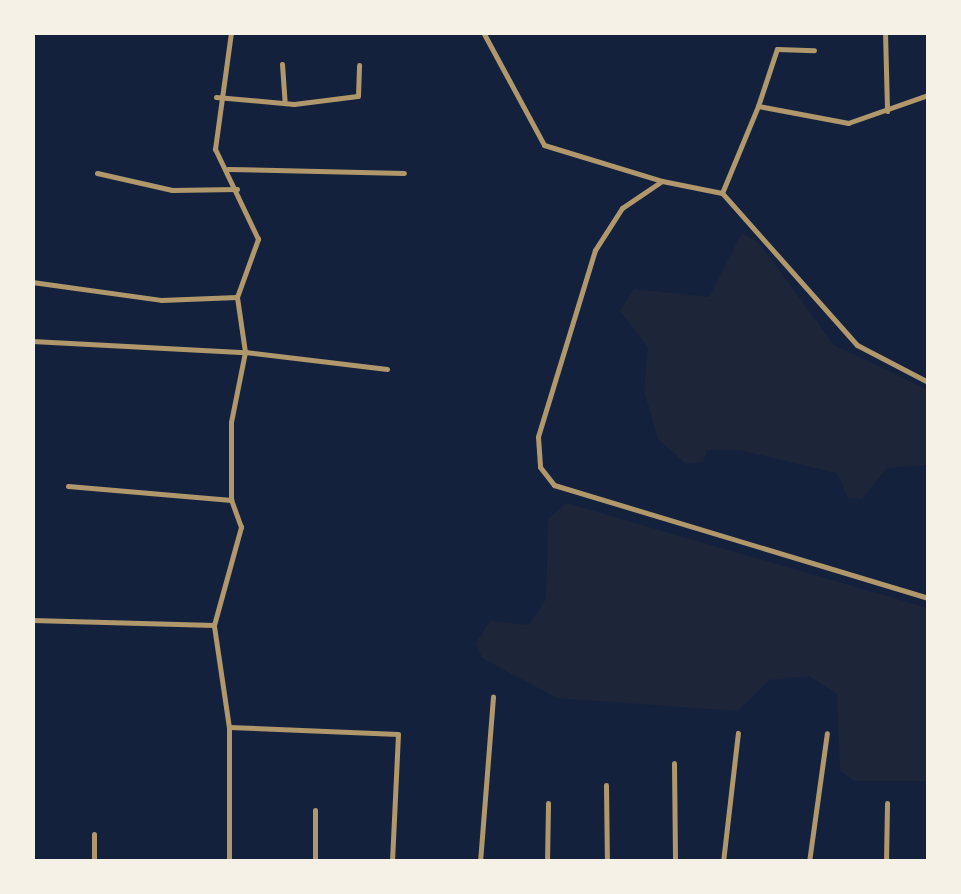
<!DOCTYPE html>
<html>
<head>
<meta charset="utf-8">
<style>
  body { margin:0 }
  #map { position:relative; width:961px; height:894px; overflow:hidden; background:#14213d; font-family:Ubuntu,sans-serif }
  div>[style] { position:absolute }
  [style*='--x'] { left:calc(var(--x)*1px); top:calc(var(--y)*1px); width:calc(var(--w)*1px); rotate:calc(var(--a)*1deg) }
  .green>* { inset:0; background:#1d2539 }
  .minor>* { height:5px; margin:-2.5px; padding:0 2.5px; transform-origin:2.5px; border-radius:2.5px; background:#b1986c }
  span { translate:-50% -50%; white-space:nowrap; text-align:center; line-height:1.15; -webkit-text-stroke:8px #f6f1e7; paint-order:stroke }
  .frame { position:absolute; inset:0; border:35px solid #f6f1e7; pointer-events:none }
</style>
</head>
<body>
<div id="map">
  <div class="green">
    <i style="clip-path:polygon(742px 233px,759px 243px,834px 345px,928px 390px,928px 465px,887px 468px,862px 499px,848px 498px,837px 473px,739px 450px,707px 450px,703px 462px,686px 464px,658px 439px,644px 390px,648px 347px,620px 311px,634px 289px,709px 297px)"></i>
    <i style="clip-path:polygon(566px 503px,928px 608px,928px 781px,854px 781px,840px 771px,837px 694px,809px 676px,769px 680px,738px 711px,557px 698px,482px 658px,476px 643px,490px 621px,529px 625px,546px 599px,548px 519px)"></i>
  </div>
  <div class="minor">
    <i style="--x:483;--y:32;--w:128;--a:61.6"></i>
    <i style="--x:544;--y:145;--w:123;--a:17"></i>
    <i style="--x:885;--y:32;--w:79;--a:88.5"></i>
    <i style="--x:282;--y:64;--w:39;--a:86"></i>
    <i style="--x:216;--y:97;--w:78;--a:5.1"></i>
    <i style="--x:294;--y:104;--w:64;--a:-7.1"></i>
    <i style="--x:358;--y:96;--w:31;--a:-88"></i>
    <i style="--x:758;--y:106;--w:60;--a:-71.6"></i>
    <i style="--x:777;--y:49;--w:37;--a:2"></i>
    <i style="--x:228;--y:169;--w:176;--a:1.3"></i>
    <i style="--x:97;--y:173;--w:77;--a:12.8"></i>
    <i style="--x:172;--y:190;--w:65;--a:-0.9"></i>
    <i style="--x:722;--y:193;--w:94;--a:-67.5"></i>
    <i style="--x:758;--y:106;--w:92;--a:10.7"></i>
    <i style="--x:848;--y:123;--w:85;--a:-19.3"></i>
    <i style="--x:32;--y:282;--w:130;--a:7.9"></i>
    <i style="--x:161;--y:300;--w:76;--a:-2.3"></i>
    <i style="--x:32;--y:341;--w:213;--a:3"></i>
    <i style="--x:245;--y:352;--w:56;--a:-98.3"></i>
    <i style="--x:237;--y:297;--w:62;--a:-70.1"></i>
    <i style="--x:258;--y:239;--w:100;--a:-115.5"></i>
    <i style="--x:215;--y:149;--w:118;--a:-82.2"></i>
    <i style="--x:928;--y:382;--w:80;--a:-152.5"></i>
    <i style="--x:857;--y:345;--w:203;--a:-131.6"></i>
    <i style="--x:722;--y:193;--w:61;--a:-168.7"></i>
    <i style="--x:662;--y:181;--w:48;--a:146"></i>
    <i style="--x:622;--y:208;--w:50;--a:122.7"></i>
    <i style="--x:595;--y:250;--w:195;--a:107"></i>
    <i style="--x:538;--y:437;--w:30;--a:86"></i>
    <i style="--x:540;--y:467;--w:23;--a:52"></i>
    <i style="--x:554;--y:485;--w:391;--a:16.8"></i>
    <i style="--x:68;--y:486;--w:164;--a:4.9"></i>
    <i style="--x:32;--y:620;--w:182;--a:1.6"></i>
    <i style="--x:214;--y:625;--w:102;--a:-74.6"></i>
    <i style="--x:241;--y:527;--w:29;--a:-110"></i>
    <i style="--x:231;--y:500;--w:78;--a:-90"></i>
    <i style="--x:231;--y:422;--w:71;--a:-78.7"></i>
    <i style="--x:245;--y:352;--w:143;--a:6.8"></i>
    <i style="--x:214;--y:626;--w:102;--a:81.6"></i>
    <i style="--x:674;--y:763;--w:99;--a:89.4"></i>
    <i style="--x:606;--y:785;--w:77;--a:89.3"></i>
    <i style="--x:315;--y:810;--w:52;--a:90"></i>
    <i style="--x:94;--y:834;--w:28;--a:90"></i>
    <i style="--x:229;--y:862;--w:135;--a:-90"></i>
    <i style="--x:229;--y:727;--w:169;--a:2.4"></i>
    <i style="--x:398;--y:734;--w:128;--a:92.7"></i>
    <i style="--x:480;--y:862;--w:166;--a:-85.5"></i>
    <i style="--x:547;--y:862;--w:59;--a:-89"></i>
    <i style="--x:723;--y:862;--w:130;--a:-83.4"></i>
    <i style="--x:809;--y:862;--w:130;--a:-82.1"></i>
    <i style="--x:886;--y:862;--w:59;--a:-89"></i>
  </div>
  <div class="frame"></div>
</div>
</body>
</html>
